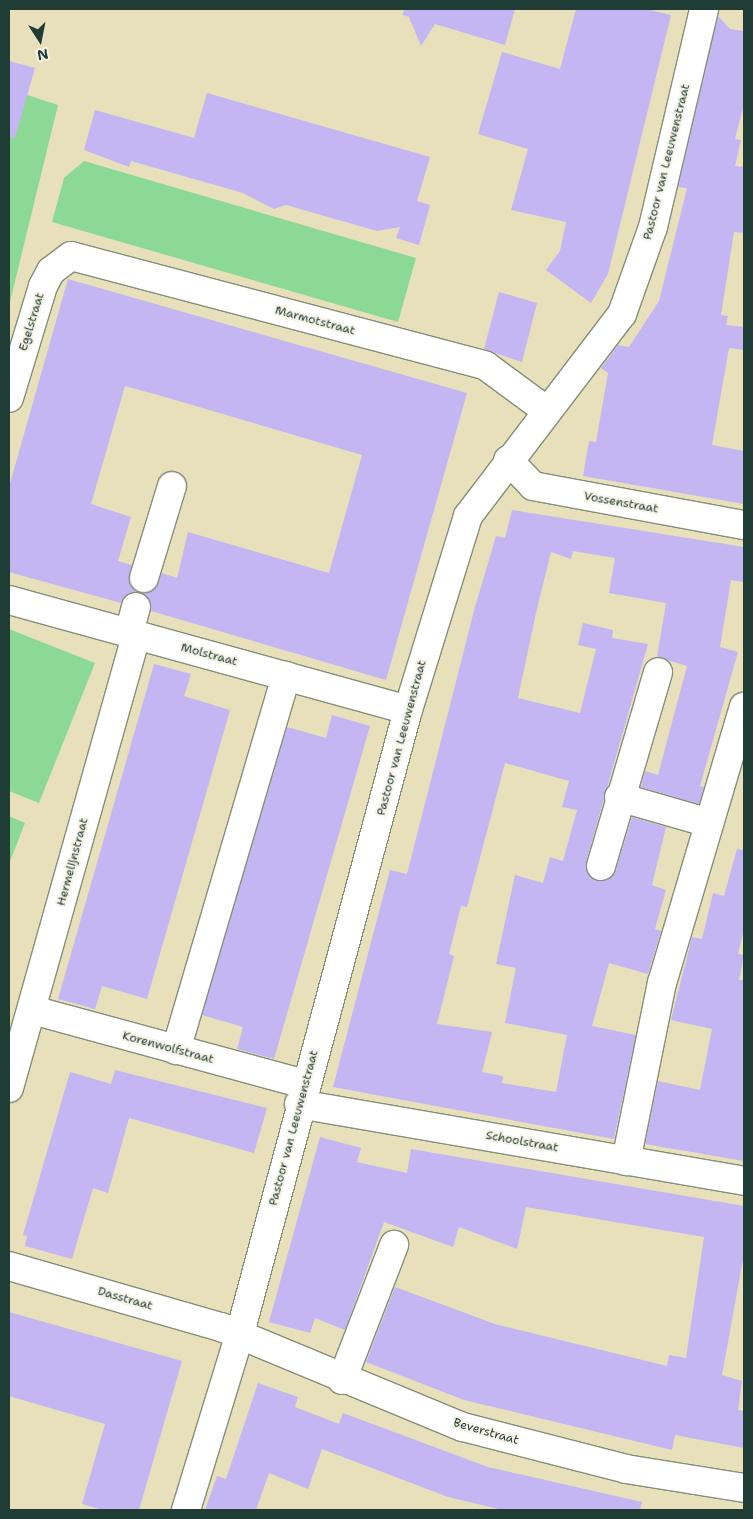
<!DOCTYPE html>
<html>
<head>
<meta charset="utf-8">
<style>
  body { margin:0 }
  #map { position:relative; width:753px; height:1519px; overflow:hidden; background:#e8e0bb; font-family:"Shantell Sans",sans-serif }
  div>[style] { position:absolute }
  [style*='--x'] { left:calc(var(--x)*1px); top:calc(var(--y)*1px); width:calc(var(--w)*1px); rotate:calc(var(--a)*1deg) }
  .green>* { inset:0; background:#8cd996 }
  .building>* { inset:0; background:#c4b5f3 }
  .roads { filter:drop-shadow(1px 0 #848e78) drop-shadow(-1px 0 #848e78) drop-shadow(0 1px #848e78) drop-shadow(0 -1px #848e78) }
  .minor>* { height:28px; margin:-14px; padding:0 14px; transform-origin:14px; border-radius:14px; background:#fff }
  span { translate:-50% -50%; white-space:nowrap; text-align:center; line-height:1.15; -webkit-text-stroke:4.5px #f7f3e8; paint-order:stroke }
  .street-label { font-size:12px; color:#1f3d34 }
  .frame { position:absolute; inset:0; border:10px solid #1f3d34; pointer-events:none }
  .north { position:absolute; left:15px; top:15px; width:50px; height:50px; -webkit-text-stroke:4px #f7f3e8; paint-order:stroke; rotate:169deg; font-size:14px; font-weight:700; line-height:20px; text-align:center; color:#1f3d34 }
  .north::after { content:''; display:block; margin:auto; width:18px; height:22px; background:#1f3d34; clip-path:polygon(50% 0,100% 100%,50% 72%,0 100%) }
</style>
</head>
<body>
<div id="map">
  <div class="green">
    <i style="clip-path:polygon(9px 89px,58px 105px,9px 306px)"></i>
    <i style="clip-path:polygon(84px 161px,416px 258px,398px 322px,52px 222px,64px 178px)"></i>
    <i style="clip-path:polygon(9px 629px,95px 663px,39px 803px,9px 791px)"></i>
    <i style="clip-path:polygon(9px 816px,25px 823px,9px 864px)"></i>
  </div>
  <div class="building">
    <i style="clip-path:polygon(404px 9px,515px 9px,505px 45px,435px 24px,421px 46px,409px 17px,403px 15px)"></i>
    <i style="clip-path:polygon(576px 9px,646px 9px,671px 15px,608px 274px,591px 303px,546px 270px,560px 251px,566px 222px,511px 210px,528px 149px,478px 134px,502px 52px,560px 69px)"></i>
    <i style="clip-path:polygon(718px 16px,730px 29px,744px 31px,744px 104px,735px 139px,741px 140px,735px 166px,744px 167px,744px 233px,734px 232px,721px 315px,728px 316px,726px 325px,744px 327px,744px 350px,729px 348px,712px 445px,744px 451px,744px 504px,583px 476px,589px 441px,596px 442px,608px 373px,601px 368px,618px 345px,629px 347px,659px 301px,687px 188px,678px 187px)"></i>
    <i style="clip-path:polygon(9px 61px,35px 68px,15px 138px,9px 137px)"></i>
    <i style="clip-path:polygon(207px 93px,430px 157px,417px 201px,430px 205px,419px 245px,396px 238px,400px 227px,377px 231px,286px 205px,274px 209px,243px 193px,131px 161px,129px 167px,84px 150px,95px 110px,194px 138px)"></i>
    <i style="clip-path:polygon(68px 279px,467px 393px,386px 680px,151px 611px,151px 603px,142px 593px,155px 589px,162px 573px,177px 578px,188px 532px,329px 573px,362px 455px,165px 397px,125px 386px,91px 504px,131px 517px,118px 561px,132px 565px,129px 581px,138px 592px,121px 603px,9px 572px,9px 487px)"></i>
    <i style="clip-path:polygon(499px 292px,537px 303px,522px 362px,484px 349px)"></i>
    <i style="clip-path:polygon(evenodd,512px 510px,744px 547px,744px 582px,731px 580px,720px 647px,738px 652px,700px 786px,704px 787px,699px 804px,641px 787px,645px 771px,658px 775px,687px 666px,657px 657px,666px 603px,609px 593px,615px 558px,573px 551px,571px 559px,551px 552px,536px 613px,518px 698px,580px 713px,596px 649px,578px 645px,583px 623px,613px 630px,612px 638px,648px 644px,586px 862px,590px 877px,605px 881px,616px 870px,632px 817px,666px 827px,652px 885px,666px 890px,655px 929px,661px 931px,648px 974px,609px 963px,592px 1026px,636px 1035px,614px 1139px,333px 1087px,390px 870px,407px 874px,475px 607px,496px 536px,505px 538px,512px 510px,505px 763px,569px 781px,562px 807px,577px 810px,563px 861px,550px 857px,543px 883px,515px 875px,496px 964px,516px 968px,505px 1023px,567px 1035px,556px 1092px,502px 1083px,503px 1076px,482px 1072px,492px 1032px,437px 1024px,454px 956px,449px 954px,461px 906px,467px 907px,505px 763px)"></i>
    <i style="clip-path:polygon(154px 664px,191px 674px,184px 696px,230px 710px,147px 999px,102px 986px,95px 1009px,58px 999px)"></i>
    <i style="clip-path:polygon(332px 715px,370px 726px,274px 1059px,237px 1049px,243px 1027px,202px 1015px,287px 727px,326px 738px)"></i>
    <i style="clip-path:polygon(737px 849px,744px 850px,744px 929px,738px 954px,744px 955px,739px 980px,744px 980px,744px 1161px,645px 1144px,658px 1081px,700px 1090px,712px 1029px,671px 1020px,692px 937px,702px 939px,713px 893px,724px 896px)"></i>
    <i style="clip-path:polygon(115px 1070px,267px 1108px,254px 1153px,129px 1118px,108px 1193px,93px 1188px,72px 1259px,25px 1246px,27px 1236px,23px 1235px,70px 1072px,111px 1084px)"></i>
    <i style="clip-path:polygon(320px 1137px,361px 1148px,357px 1162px,407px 1173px,411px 1149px,744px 1206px,744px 1254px,722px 1375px,742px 1381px,738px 1410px,744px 1411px,744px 1448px,675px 1435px,672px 1450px,464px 1400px,366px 1362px,395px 1287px,495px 1324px,667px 1366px,669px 1355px,686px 1358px,704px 1237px,526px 1207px,517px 1249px,459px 1227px,453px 1247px,384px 1222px,345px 1330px,315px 1318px,310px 1333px,269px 1322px)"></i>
    <i style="clip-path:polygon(9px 1312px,182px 1361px,139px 1510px,103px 1510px,82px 1504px,105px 1424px,9px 1396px)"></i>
    <i style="clip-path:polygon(258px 1383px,298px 1397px,295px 1407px,339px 1424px,343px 1413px,488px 1467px,642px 1502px,640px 1510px,503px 1510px,448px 1497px,322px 1449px,308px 1489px,269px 1473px,256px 1510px,205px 1510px,217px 1476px,226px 1479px)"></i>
  </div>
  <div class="roads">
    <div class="minor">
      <i style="--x:9;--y:398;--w:117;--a:-73.1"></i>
      <i style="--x:43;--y:286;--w:17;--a:-62"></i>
      <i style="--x:51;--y:271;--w:25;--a:-37"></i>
      <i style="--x:71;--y:256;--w:429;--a:14.8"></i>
      <i style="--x:486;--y:366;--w:76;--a:36.4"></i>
      <i style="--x:508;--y:460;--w:36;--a:46"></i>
      <i style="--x:533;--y:486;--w:215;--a:10.5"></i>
      <i style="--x:144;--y:578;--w:96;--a:-73.1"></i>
      <i style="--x:9;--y:600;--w:414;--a:15.4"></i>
      <i style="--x:129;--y:633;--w:27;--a:-75"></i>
      <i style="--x:619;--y:797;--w:94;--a:16.1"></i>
      <i style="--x:601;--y:866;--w:202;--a:-73.6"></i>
      <i style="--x:32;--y:1010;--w:283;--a:15.2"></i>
      <i style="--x:176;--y:1050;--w:390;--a:-73.6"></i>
      <i style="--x:9;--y:1088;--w:470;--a:-74.3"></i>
      <i style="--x:299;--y:1104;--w:452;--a:9.8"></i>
      <i style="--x:626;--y:1161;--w:182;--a:-78.6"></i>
      <i style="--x:662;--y:983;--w:288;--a:-73.5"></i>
      <i style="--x:9;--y:1266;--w:221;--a:16.1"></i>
      <i style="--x:221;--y:1327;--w:262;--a:22.5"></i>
      <i style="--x:463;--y:1427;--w:168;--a:14.4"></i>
      <i style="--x:626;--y:1469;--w:120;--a:9.1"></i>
      <i style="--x:342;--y:1380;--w:145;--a:-68.9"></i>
      <i style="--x:186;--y:1510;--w:181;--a:-73"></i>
      <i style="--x:239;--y:1337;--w:649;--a:-74.92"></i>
      <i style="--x:408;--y:710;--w:203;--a:-72.8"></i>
      <i style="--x:468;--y:516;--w:254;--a:-52.7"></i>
      <i style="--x:622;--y:314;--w:92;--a:-70.4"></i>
      <i style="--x:653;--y:227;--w:224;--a:-76.8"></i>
    </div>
  </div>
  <div class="street-label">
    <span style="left:667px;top:162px;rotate:-76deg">Pastoor van Leeuwenstraat</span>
    <span style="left:315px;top:321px;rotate:15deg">Marmotstraat</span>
    <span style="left:32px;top:322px;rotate:-73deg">Egelstraat</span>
    <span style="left:621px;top:503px;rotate:10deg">Vossenstraat</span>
    <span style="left:209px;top:655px;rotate:15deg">Molstraat</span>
    <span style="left:402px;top:738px;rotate:-75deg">Pastoor van Leeuwenstraat</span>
    <span style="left:73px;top:862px;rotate:-75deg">Hermelijnstraat</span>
    <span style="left:168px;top:1048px;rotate:15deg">Korenwolfstraat</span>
    <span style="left:294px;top:1128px;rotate:-75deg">Pastoor van Leeuwenstraat</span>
    <span style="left:522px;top:1142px;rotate:10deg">Schoolstraat</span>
    <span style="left:125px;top:1299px;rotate:16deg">Dasstraat</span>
    <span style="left:486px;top:1432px;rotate:16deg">Beverstraat</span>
  </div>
  <div class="frame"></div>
  <div class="north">N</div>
</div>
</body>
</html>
